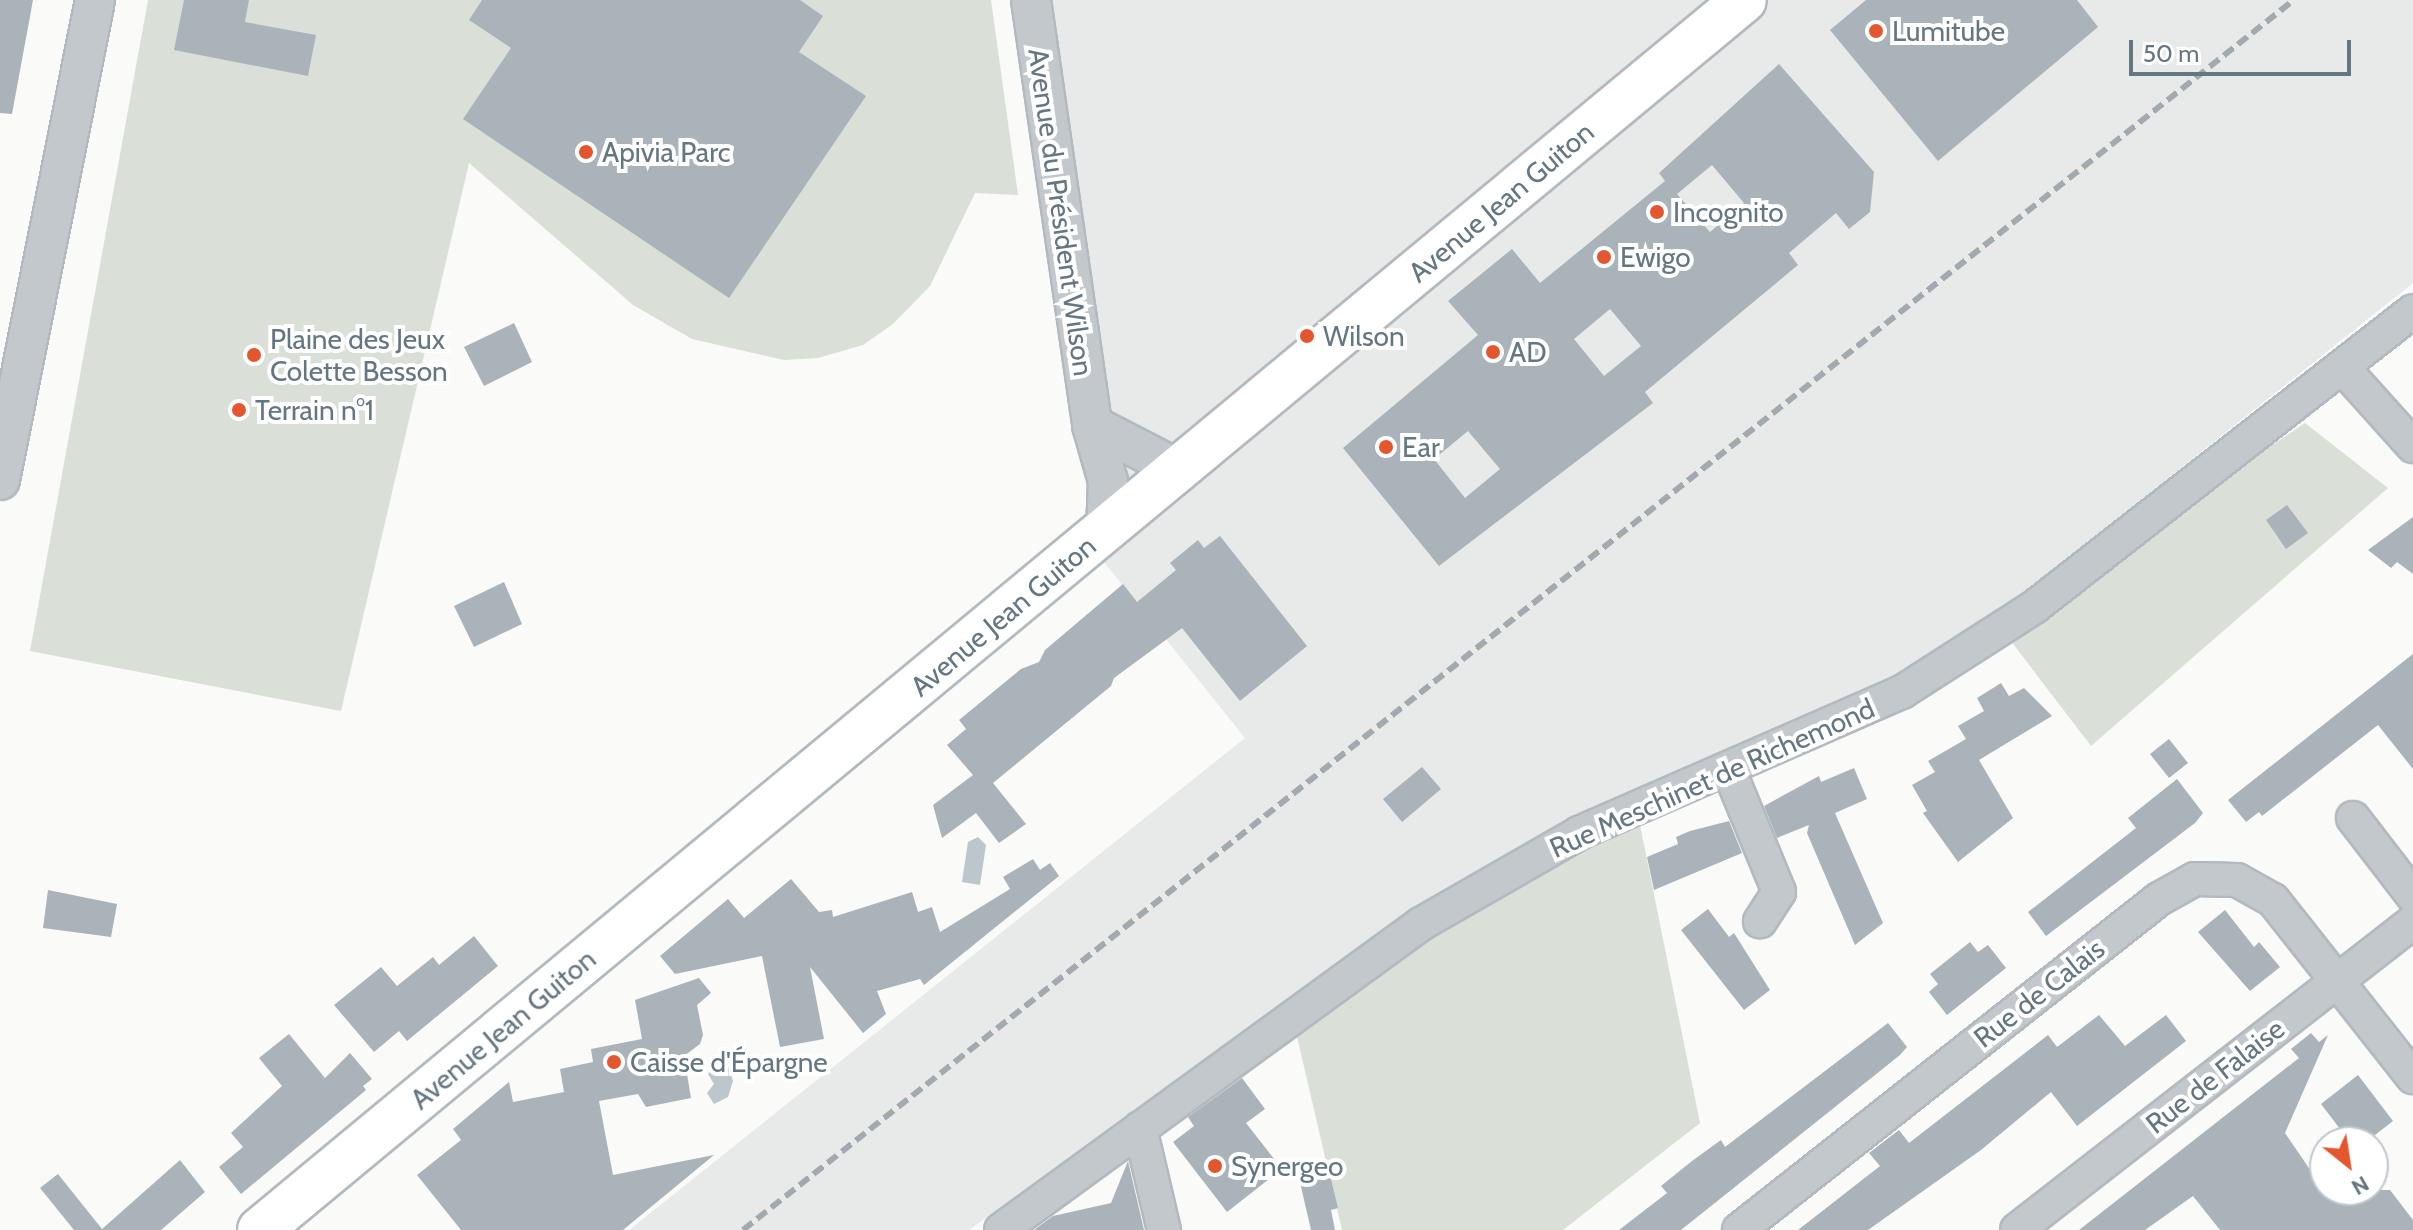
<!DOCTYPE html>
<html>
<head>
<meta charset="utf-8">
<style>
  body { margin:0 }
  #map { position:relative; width:2413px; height:1230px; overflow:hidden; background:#fafaf8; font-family:Cabin,sans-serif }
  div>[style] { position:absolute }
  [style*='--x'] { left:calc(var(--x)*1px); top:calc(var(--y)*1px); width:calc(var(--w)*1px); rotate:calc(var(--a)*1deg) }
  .built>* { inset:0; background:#e8e9e9 }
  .green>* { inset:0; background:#dadfd7 }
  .water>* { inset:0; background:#bbc7cb }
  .building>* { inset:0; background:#aab3b9 }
  .roads { filter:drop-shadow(2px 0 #b3babf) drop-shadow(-2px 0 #b3babf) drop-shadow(0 2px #b3babf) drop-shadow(0 -2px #b3babf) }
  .minor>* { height:32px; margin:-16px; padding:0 16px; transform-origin:16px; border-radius:16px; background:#c3c8cc }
  .tertiary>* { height:38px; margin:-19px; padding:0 19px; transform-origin:19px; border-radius:19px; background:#c3c8cc }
  .secondary>* { height:44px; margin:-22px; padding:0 22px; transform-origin:22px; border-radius:22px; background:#fff }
  .rail>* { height:6px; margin-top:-3px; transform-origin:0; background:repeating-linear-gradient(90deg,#a2aab0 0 12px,transparent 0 18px) }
  .dots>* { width:22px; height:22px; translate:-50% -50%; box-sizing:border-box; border:4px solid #fff; border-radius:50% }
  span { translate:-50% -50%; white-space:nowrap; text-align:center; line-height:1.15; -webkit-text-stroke:8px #fff; paint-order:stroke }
  .poi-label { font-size:28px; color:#657683 }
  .left { translate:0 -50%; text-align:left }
  .street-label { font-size:28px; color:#657683 }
  .north { position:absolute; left:2309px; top:1126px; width:80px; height:80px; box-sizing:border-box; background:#fff; border:2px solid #c1c8cd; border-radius:50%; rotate:150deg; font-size:22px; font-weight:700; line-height:32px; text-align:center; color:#657683 }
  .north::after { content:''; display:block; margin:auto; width:28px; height:36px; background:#e4572e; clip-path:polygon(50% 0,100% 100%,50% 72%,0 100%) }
  .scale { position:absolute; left:2129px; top:40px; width:222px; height:36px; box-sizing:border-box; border:4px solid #657683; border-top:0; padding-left:10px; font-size:24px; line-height:28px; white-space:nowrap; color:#657683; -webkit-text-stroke:6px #fff; paint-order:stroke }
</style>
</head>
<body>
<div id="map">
  <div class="built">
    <i style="clip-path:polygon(1052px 0,2413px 0,2413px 283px,2023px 594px,1893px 676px,1571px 817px,1411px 909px,969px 1230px,629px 1230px,1245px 738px,1096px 552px,1112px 465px)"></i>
  </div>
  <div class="green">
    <i style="clip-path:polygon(148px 0,991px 0,1018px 195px,975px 193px,930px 286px,893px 324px,863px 345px,818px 358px,784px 360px,692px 339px,633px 305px,469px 163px,341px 711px,30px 651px)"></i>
    <i style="clip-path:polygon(2305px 423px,2388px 488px,2091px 746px,2001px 628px)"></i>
    <i style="clip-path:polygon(1639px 820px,1700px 1123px,1563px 1230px,1342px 1230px,1295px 1028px,1435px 929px)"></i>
  </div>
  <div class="water">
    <i style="clip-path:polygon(978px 837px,986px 845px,980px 885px,962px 882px,968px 842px)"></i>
    <i style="clip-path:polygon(717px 1063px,728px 1066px,733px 1081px,728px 1097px,714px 1104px,707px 1093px,714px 1084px,708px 1074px)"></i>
  </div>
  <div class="building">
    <i style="clip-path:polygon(0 0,33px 0,12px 114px,0 113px)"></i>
    <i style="clip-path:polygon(184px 0,249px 0,245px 22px,316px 35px,308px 76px,174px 50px)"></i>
    <i style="clip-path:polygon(482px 0,800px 0,823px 16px,799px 52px,866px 96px,729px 298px,463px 119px,511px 48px,469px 20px)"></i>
    <i style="clip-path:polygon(1866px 0,2077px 0,2098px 27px,1938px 161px,1830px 30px)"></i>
    <i style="clip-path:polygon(evenodd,1779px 64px,1874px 172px,1870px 212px,1849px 229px,1836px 213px,1789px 253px,1798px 265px,1645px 392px,1653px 403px,1439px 566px,1343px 448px,1478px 335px,1448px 301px,1512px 249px,1540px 283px,1665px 181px,1659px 173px,1779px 64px,1712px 165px,1744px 203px,1710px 232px,1677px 194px,1712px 165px,1779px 64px,1610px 309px,1641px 346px,1604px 376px,1574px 339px,1610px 309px,1779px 64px,1468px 431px,1500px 469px,1465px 498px,1434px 459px,1468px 431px)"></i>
    <i style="clip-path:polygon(514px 323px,532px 362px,484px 386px,464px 347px)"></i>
    <i style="clip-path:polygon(2287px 505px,2308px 533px,2286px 549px,2266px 520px)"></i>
    <i style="clip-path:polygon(2413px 517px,2413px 574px,2397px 562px,2391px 568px,2368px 550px)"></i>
    <i style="clip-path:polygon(1220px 536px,1307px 646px,1240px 701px,1182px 628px,1114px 678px,1111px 686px,993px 783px,1026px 824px,999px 843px,976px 813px,942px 838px,933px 805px,973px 775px,947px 745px,966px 729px,959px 720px,1021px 669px,1039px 662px,1045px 650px,1123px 584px,1137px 602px,1176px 570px,1170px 563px,1198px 540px,1204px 548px)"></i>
    <i style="clip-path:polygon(504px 582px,522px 624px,474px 647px,454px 606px)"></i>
    <i style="clip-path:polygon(2413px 654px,2413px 769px,2378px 725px,2262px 816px,2259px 812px,2246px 822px,2228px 800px)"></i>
    <i style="clip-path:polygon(2001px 683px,2009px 696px,2024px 688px,2052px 716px,1979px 760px,2013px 818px,1958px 862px,1923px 813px,1927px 811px,1912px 785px,1935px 772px,1928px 761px,1966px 739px,1958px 726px,1984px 711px,1977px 698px)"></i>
    <i style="clip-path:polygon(2169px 739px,2188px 763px,2169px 778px,2150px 754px)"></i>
    <i style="clip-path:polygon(1422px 767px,1441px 789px,1402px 822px,1383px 799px)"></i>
    <i style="clip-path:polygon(1854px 768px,1867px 799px,1835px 813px,1883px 923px,1855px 945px,1807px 833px,1809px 825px,1777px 838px,1764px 806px,1819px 776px,1821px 782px)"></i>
    <i style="clip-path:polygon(2177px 779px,2203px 813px,2195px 823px,2046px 936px,2028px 912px,2136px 828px,2128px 818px)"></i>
    <i style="clip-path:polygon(1729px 821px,1742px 853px,1654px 890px,1647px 857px,1678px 844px,1676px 837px,1690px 831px)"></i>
    <i style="clip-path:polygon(1033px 859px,1040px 870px,1050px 863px,1059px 876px,924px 985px,920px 979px,877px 991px,886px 1014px,863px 1033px,810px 967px,824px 1039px,780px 1047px,762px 956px,675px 974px,660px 956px,728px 899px,744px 918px,791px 879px,819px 912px,832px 910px,833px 917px,912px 892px,918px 912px,932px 907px,940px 932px,1010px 889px,1003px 877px)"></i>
    <i style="clip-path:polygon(48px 890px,117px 904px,111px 937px,43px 928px)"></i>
    <i style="clip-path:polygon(1708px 909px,1729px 937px,1734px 933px,1770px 990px,1744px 1010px,1681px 930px)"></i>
    <i style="clip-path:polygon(2225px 910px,2254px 947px,2259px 942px,2280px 967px,2250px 991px,2198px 932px)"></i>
    <i style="clip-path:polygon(474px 936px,498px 966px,407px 1041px,399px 1031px,374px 1052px,334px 1005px,381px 967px,397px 986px,433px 957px,439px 965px)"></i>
    <i style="clip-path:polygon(1970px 942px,1978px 952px,1988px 945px,2006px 968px,1947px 1015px,1929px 992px,1938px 984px,1930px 974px)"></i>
    <i style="clip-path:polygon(699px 978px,711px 993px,697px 1005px,703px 1035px,700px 1044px,684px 1056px,691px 1098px,646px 1107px,638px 1094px,599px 1101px,613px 1175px,714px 1155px,623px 1230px,461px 1230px,417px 1175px,461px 1140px,453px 1129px,509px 1082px,513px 1102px,564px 1092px,560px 1069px,593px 1062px,591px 1049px,642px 1039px,635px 1000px)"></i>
    <i style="clip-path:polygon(2099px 1015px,2125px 1046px,2166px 1015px,2186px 1041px,2077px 1126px,2051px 1092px,1981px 1150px,1868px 1230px,1798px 1230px,1880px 1166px,1869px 1153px,1899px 1130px,1909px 1143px,2048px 1035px,2057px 1047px)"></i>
    <i style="clip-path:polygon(1888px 1023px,1907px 1047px,1900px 1055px,1681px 1230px,1619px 1230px,1667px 1193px,1661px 1186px,1692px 1161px,1721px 1140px,1725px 1147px)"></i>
    <i style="clip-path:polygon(2311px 1033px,2319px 1042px,2328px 1035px,2285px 1133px,2324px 1190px,2390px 1190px,2413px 1220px,2413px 1230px,2220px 1230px,2193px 1196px,2145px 1230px,2079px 1230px,2299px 1058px,2291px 1049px)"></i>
    <i style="clip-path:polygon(289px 1034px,325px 1078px,350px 1053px,372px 1079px,363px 1086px,366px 1090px,241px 1194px,219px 1167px,243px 1147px,231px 1133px,282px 1086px,259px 1058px)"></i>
    <i style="clip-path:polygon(2358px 1075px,2393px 1121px,2366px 1142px,2350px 1142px,2321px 1104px)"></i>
    <i style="clip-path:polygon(1242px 1078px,1265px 1109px,1246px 1123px,1282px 1169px,1227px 1212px,1173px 1142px,1194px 1126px,1188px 1117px)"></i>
    <i style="clip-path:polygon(180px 1160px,205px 1192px,161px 1230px,74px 1230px,40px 1188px,58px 1174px,102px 1229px)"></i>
    <i style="clip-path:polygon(1128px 1161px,1144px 1230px,1034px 1230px,1053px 1216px,1111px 1203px)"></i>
    <i style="clip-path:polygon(1329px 1171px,1338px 1208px,1331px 1210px,1335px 1230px,1311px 1230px,1299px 1178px)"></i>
  </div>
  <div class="roads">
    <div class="minor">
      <i style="--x:2343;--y:368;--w:105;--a:48.1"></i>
      <i style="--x:1728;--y:768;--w:134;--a:67.6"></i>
      <i style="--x:1779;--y:892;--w:35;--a:123"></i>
      <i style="--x:2353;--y:818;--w:98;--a:52.4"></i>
      <i style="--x:1140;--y:1128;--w:105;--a:76.8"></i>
      <i style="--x:1001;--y:1230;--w:520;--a:-36.08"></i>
      <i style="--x:1421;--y:924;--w:182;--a:-29.9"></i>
      <i style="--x:1579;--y:833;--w:352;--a:-23.6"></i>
      <i style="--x:1902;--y:692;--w:156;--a:-32.7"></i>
      <i style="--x:2033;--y:608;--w:482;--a:-38"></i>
      <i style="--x:1739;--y:1230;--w:535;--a:-38.24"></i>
      <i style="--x:2159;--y:899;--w:41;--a:-29.1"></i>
      <i style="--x:2195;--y:879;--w:42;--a:1.4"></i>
      <i style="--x:2237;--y:880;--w:41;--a:29.1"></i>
      <i style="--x:2273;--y:900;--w:226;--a:51.7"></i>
      <i style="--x:2017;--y:1230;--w:502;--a:-37.87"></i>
    </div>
    <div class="tertiary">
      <i style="--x:1031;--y:0;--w:429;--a:81.8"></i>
      <i style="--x:1092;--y:425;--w:58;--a:74.1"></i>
      <i style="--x:1108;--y:481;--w:50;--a:92.3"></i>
      <i style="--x:1092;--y:425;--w:98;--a:27.3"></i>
      <i style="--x:0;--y:480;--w:489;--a:-78.8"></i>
    </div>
    <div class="secondary">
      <i style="--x:260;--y:1230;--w:1927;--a:-39.65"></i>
    </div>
  </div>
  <div class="rail">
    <i style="--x:743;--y:1230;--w:1980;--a:-38.42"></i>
  </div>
  <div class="dots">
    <i style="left:1876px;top:31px;background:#e4572e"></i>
    <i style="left:586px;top:152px;background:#e4572e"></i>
    <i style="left:1657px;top:212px;background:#e4572e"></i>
    <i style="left:1604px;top:257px;background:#e4572e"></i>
    <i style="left:1307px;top:336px;background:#e4572e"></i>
    <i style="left:1493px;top:352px;background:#e4572e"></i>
    <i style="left:254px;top:355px;background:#e4572e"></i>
    <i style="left:239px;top:410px;background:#e4572e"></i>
    <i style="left:1386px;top:447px;background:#e4572e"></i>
    <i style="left:614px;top:1062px;background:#e4572e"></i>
    <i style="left:1215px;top:1166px;background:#e4572e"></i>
  </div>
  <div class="poi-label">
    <span class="left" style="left:1892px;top:31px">Lumitube</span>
    <span class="left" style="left:602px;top:152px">Apivia Parc</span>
    <span class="left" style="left:1673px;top:212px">Incognito</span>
    <span class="left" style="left:1620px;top:257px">Ewigo</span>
    <span class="left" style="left:1323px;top:336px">Wilson</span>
    <span class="left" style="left:270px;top:355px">Plaine des Jeux<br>Colette Besson</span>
    <span class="left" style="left:1509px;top:352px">AD</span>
    <span class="left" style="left:255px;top:410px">Terrain n°1</span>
    <span class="left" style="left:1402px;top:447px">Ear</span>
    <span class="left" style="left:630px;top:1062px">Caisse d'Épargne</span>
    <span class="left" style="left:1231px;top:1166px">Synergeo</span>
  </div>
  <div class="street-label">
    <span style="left:1501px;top:202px;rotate:-40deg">Avenue Jean Guiton</span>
    <span style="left:1061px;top:212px;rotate:82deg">Avenue du Président Wilson</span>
    <span style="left:1003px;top:616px;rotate:-40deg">Avenue Jean Guiton</span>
    <span style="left:1712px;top:778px;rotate:-24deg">Rue Meschinet de Richemond</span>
    <span style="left:2039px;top:993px;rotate:-38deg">Rue de Calais</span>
    <span style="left:503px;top:1029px;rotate:-40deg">Avenue Jean Guiton</span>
    <span style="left:2215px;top:1076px;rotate:-38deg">Rue de Falaise</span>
  </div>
  <div class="north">N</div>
  <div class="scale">50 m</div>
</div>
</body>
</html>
